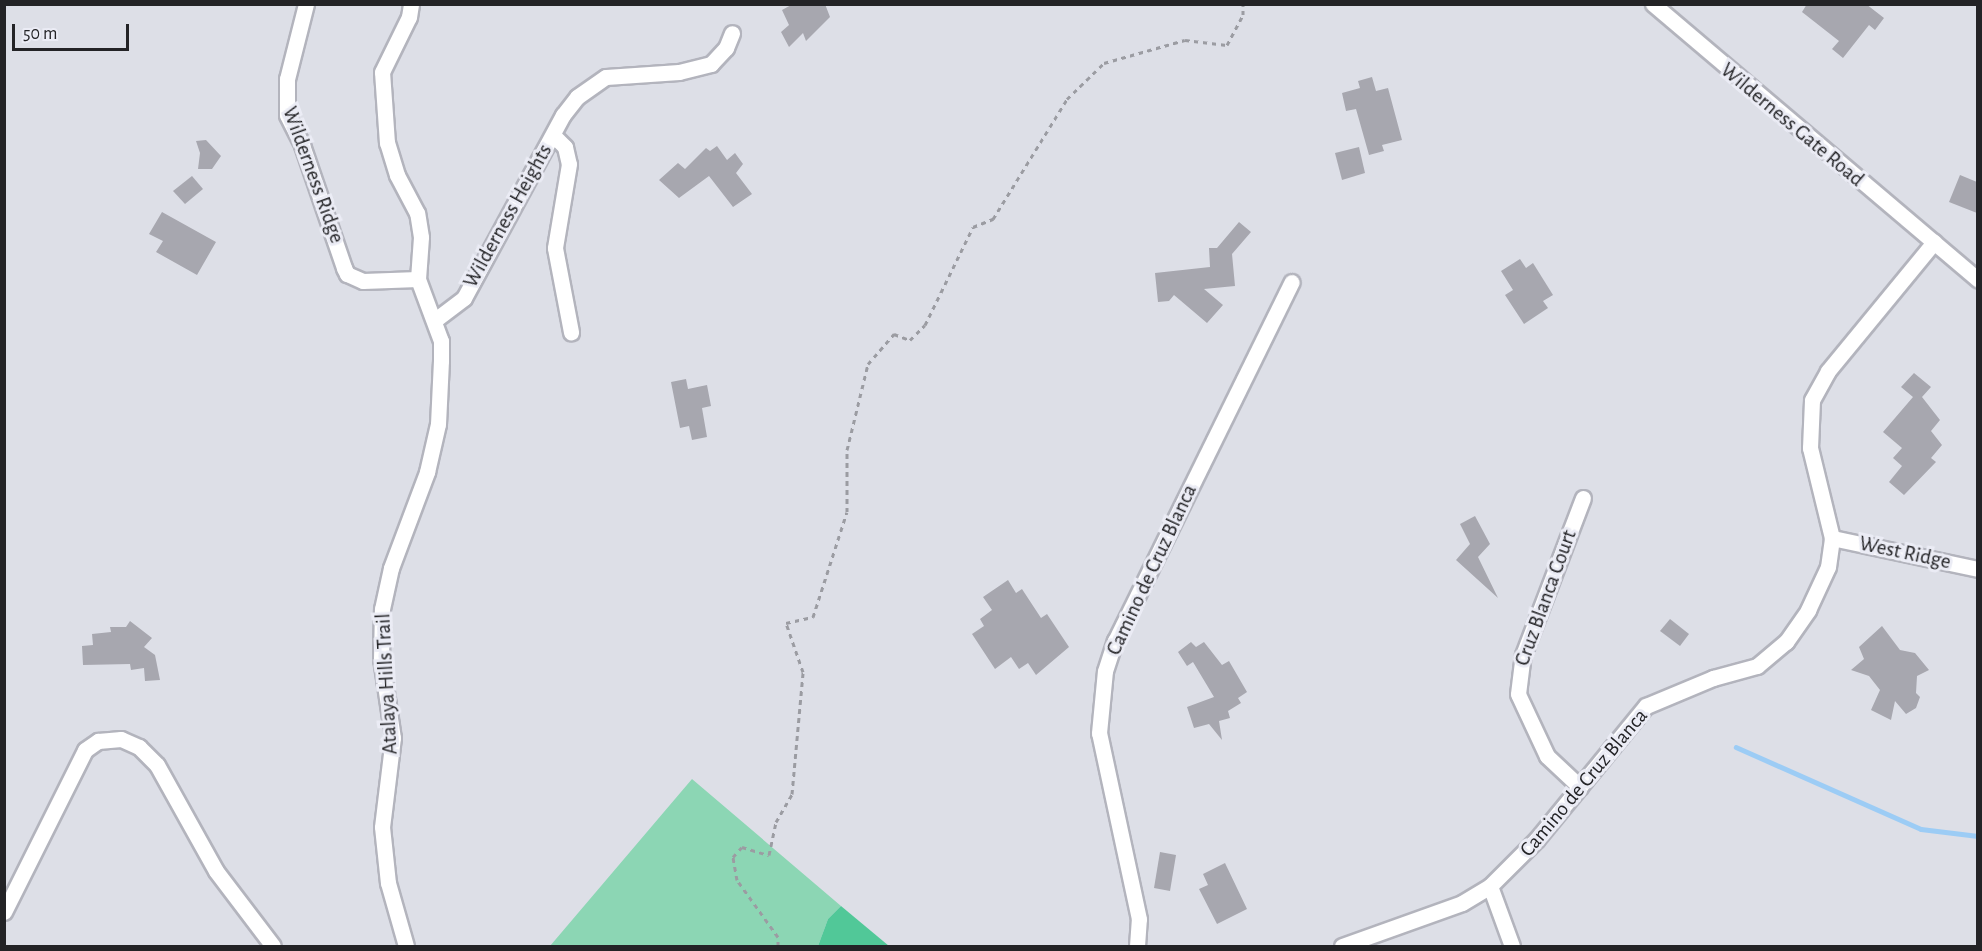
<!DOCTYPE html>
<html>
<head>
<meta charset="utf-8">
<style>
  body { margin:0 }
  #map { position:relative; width:1982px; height:951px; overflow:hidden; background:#dddfe7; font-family:"Alegreya Sans",sans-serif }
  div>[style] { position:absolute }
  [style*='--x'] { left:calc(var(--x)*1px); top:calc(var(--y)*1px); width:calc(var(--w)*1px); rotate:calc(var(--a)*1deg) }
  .green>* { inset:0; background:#8cd6b4 }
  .forest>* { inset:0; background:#51c898 }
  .stream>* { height:4.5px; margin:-2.25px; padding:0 2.25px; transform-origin:2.25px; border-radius:2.25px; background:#9cccf5 }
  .building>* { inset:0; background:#a7a7af }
  .path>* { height:3px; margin-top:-1.5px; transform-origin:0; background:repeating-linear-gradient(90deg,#9b9ca2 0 4.5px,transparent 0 9px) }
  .roads { filter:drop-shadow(2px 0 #b3b4bd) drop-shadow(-2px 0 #b3b4bd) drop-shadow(0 2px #b3b4bd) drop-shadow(0 -2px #b3b4bd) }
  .minor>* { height:15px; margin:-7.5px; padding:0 7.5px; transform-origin:7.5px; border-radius:7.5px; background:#fff }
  span { translate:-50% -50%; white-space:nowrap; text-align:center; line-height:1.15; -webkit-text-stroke:6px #ebecf5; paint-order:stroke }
  .street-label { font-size:21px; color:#232326 }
  .frame { position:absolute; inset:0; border:6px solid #232326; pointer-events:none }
  .scale { position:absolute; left:12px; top:24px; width:117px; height:27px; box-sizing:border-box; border:3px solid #232326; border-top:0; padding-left:8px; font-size:18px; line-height:21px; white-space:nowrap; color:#232326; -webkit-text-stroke:4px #ebecf5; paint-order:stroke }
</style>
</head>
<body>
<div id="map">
  <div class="green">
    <i style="clip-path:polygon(692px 779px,841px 906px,828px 919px,818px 946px,550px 946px)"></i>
  </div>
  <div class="forest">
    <i style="clip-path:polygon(841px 906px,889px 946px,818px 946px,828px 919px)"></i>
  </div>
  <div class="stream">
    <i style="--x:1736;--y:747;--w:202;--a:23.9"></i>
    <i style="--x:1921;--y:829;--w:57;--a:7"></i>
  </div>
  <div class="building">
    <i style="clip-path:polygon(793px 4px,825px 4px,830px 17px,806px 41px,803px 33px,789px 47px,781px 32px,789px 25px,782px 10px)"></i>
    <i style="clip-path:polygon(1807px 4px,1866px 4px,1884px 18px,1875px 30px,1869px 25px,1843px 58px,1832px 49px,1839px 41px,1802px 12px)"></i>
    <i style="clip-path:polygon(1372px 77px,1376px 91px,1388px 88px,1402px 140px,1382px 145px,1384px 151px,1369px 155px,1356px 109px,1346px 111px,1342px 93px,1360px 88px,1358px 81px)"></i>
    <i style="clip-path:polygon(206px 140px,221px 156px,212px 169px,198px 169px,200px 153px,196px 141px)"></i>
    <i style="clip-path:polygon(717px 146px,727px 160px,735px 153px,743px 164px,736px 173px,752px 194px,733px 207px,709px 176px,679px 198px,659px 180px,678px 163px,685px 169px,706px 148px,710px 151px)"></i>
    <i style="clip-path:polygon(1359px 147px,1365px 173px,1342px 180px,1335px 153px)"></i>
    <i style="clip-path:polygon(1960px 175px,1977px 182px,1977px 213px,1949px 202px)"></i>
    <i style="clip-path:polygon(192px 176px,203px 189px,185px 204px,173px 191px)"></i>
    <i style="clip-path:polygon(162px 212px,216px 242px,197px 275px,156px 252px,163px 241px,149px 234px)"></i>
    <i style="clip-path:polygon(1239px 222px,1251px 232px,1232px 254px,1235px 286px,1204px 289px,1223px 305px,1207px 323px,1174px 295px,1169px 301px,1158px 302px,1155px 273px,1210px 267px,1209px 248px,1217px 248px)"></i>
    <i style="clip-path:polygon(1520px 259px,1526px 268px,1533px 263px,1553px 295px,1543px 301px,1548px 308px,1524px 324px,1505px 295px,1513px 290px,1501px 271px)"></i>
    <i style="clip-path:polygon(1914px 373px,1931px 387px,1922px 397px,1940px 420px,1931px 431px,1942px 445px,1931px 458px,1936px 462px,1904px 495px,1889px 482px,1902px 466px,1893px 458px,1902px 448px,1883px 432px,1913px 397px,1901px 387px)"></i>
    <i style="clip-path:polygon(686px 379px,688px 389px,707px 385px,711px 406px,702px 408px,707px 437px,692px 440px,689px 426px,680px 428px,671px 382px)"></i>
    <i style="clip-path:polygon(1475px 516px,1490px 544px,1478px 557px,1498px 598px,1456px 560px,1470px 544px,1460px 524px)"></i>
    <i style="clip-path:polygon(1008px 580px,1016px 593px,1022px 589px,1041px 618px,1047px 614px,1069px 647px,1036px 675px,1028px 663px,1019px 669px,1011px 657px,995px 669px,972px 634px,984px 626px,980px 619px,992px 610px,983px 597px)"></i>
    <i style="clip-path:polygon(1670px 619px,1689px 634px,1680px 646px,1660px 631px)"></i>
    <i style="clip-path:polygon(130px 621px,152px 638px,144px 647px,155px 655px,160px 680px,145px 681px,144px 668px,131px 670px,130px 664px,83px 665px,82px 646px,93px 645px,92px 634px,111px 632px,110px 627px,126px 627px)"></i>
    <i style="clip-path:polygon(1882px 626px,1900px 650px,1915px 653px,1929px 670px,1917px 676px,1916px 693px,1920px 697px,1916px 708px,1906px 714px,1895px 701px,1891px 720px,1871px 710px,1880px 690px,1869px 676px,1851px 670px,1864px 659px,1859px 647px)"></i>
    <i style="clip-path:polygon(1191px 642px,1196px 647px,1204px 642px,1222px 665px,1229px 661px,1247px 692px,1238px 698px,1241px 703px,1228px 711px,1230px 718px,1219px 721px,1222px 740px,1209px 724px,1194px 728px,1187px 707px,1214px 697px,1193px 662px,1187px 666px,1178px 652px)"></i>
    <i style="clip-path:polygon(1160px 852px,1176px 855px,1170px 891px,1154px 888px)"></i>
    <i style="clip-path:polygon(1225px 863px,1247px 909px,1217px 924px,1199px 889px,1208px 885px,1203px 874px)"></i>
  </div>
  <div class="path">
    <i style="--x:778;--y:946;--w:9;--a:-90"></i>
    <i style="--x:778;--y:937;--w:70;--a:-125.7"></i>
    <i style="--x:737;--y:880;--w:23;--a:-100"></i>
    <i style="--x:733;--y:857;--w:13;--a:-48"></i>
    <i style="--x:742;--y:847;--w:28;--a:17"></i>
    <i style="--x:769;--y:855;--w:34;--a:-78"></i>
    <i style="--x:776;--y:822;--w:32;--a:-60"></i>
    <i style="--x:792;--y:794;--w:122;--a:-84.8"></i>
    <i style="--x:803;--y:672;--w:52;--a:-109.1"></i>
    <i style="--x:786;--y:623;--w:28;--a:-13"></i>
    <i style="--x:813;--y:617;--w:110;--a:-72.1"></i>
    <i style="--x:847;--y:512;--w:62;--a:-90"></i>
    <i style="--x:847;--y:450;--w:89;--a:-76.3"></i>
    <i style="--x:868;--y:364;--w:40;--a:-49"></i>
    <i style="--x:894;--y:334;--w:17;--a:21"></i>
    <i style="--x:910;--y:340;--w:21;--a:-45"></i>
    <i style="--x:925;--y:325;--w:109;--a:-63.9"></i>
    <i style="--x:973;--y:227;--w:22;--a:-22"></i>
    <i style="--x:993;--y:219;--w:141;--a:-58.3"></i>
    <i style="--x:1067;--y:99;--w:52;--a:-44.2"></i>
    <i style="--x:1104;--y:63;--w:84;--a:-15.9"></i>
    <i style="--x:1185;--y:40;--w:42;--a:6.8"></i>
    <i style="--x:1227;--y:45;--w:34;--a:-62"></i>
    <i style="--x:1243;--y:15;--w:11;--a:-90"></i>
  </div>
  <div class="roads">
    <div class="minor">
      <i style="--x:306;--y:4;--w:77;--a:104.2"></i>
      <i style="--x:287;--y:79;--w:36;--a:90"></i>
      <i style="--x:287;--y:115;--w:34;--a:63"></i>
      <i style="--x:302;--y:145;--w:130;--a:71.1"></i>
      <i style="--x:344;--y:268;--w:7;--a:63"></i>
      <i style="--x:347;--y:274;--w:17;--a:24"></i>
      <i style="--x:363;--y:281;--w:55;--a:-2.1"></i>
      <i style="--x:1653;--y:4;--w:426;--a:40.3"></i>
      <i style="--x:553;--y:135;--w:17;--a:45"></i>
      <i style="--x:565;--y:147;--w:17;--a:77"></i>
      <i style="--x:569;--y:164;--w:85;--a:99.5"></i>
      <i style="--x:555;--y:248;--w:86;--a:79.2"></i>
      <i style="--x:435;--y:320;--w:36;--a:-37"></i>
      <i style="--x:464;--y:298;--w:208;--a:-61.6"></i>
      <i style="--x:563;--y:115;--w:23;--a:-52"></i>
      <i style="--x:577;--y:97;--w:35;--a:-35"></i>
      <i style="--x:606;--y:77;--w:73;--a:-3.9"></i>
      <i style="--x:679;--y:72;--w:33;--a:-14"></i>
      <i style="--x:711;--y:64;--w:22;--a:-47"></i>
      <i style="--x:726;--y:48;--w:16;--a:-68"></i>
      <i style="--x:1832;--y:538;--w:149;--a:12"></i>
      <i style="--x:1580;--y:787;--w:45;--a:-136.8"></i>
      <i style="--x:1547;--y:756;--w:68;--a:-115.1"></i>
      <i style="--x:1518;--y:694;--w:39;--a:-83"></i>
      <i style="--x:1523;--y:655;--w:168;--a:-69.1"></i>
      <i style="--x:1490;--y:886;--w:64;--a:69.9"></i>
      <i style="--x:4;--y:912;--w:181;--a:-63.4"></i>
      <i style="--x:85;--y:750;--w:16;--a:-35"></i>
      <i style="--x:98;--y:741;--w:23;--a:-5"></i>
      <i style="--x:121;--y:739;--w:20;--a:24"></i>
      <i style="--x:139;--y:747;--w:25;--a:45"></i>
      <i style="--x:157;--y:765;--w:121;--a:60.9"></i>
      <i style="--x:216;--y:871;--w:94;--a:52.8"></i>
      <i style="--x:406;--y:946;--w:66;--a:-105.9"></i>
      <i style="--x:388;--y:883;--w:56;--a:-96.1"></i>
      <i style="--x:382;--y:827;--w:90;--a:-83"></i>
      <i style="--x:393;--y:738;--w:80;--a:-98.6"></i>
      <i style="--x:381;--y:659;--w:50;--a:-88.9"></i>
      <i style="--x:382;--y:609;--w:42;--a:-77.6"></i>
      <i style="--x:391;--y:568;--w:103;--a:-69.4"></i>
      <i style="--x:427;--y:472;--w:49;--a:-77.1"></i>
      <i style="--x:438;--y:424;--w:63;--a:-87.3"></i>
      <i style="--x:441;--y:361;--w:20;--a:-90"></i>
      <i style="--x:441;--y:341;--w:66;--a:-110.4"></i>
      <i style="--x:418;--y:279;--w:42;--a:-85.9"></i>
      <i style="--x:421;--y:237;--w:24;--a:-99"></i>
      <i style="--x:417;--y:213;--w:43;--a:-117.8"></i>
      <i style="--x:397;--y:175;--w:34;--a:-107"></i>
      <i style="--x:387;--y:143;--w:71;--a:-94"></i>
      <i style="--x:382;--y:72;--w:61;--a:-63.9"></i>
      <i style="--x:409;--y:17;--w:13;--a:-81"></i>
      <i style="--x:1137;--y:946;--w:27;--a:-86"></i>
      <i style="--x:1139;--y:919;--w:190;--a:-102.1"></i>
      <i style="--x:1099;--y:733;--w:62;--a:-84.5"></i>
      <i style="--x:1105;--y:671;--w:32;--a:-72"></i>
      <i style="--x:1115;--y:641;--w:400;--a:-63.8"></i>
      <i style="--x:1342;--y:946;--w:127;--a:-19.7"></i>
      <i style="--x:1462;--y:903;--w:33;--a:-31"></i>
      <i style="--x:1490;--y:886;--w:66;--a:-45"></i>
      <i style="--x:1537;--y:839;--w:172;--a:-50.7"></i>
      <i style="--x:1646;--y:706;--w:73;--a:-22.7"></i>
      <i style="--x:1713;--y:678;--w:46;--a:-15.3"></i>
      <i style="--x:1757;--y:666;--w:38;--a:-40"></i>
      <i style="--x:1786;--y:642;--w:39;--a:-55"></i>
      <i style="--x:1808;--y:610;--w:47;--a:-65.1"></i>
      <i style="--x:1828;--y:567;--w:29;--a:-82"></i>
      <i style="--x:1832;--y:538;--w:93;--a:-103.7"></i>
      <i style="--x:1810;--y:448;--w:48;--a:-87.6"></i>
      <i style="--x:1812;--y:400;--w:33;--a:-61"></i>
      <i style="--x:1828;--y:371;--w:167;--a:-50.6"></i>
    </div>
  </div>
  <div class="street-label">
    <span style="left:1792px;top:125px;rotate:40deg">Wilderness Gate Road</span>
    <span style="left:313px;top:175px;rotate:70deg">Wilderness Ridge</span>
    <span style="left:508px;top:216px;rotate:-61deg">Wilderness Heights</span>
    <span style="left:1905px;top:553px;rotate:12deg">West Ridge</span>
    <span style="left:1152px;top:570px;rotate:-65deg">Camino de Cruz Blanca</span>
    <span style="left:1546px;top:598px;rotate:-70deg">Cruz Blanca Court</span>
    <span style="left:387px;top:684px;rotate:-93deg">Atalaya Hills Trail</span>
    <span style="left:1584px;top:783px;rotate:-50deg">Camino de Cruz Blanca</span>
  </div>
  <div class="frame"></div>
  <div class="scale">50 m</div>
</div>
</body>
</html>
